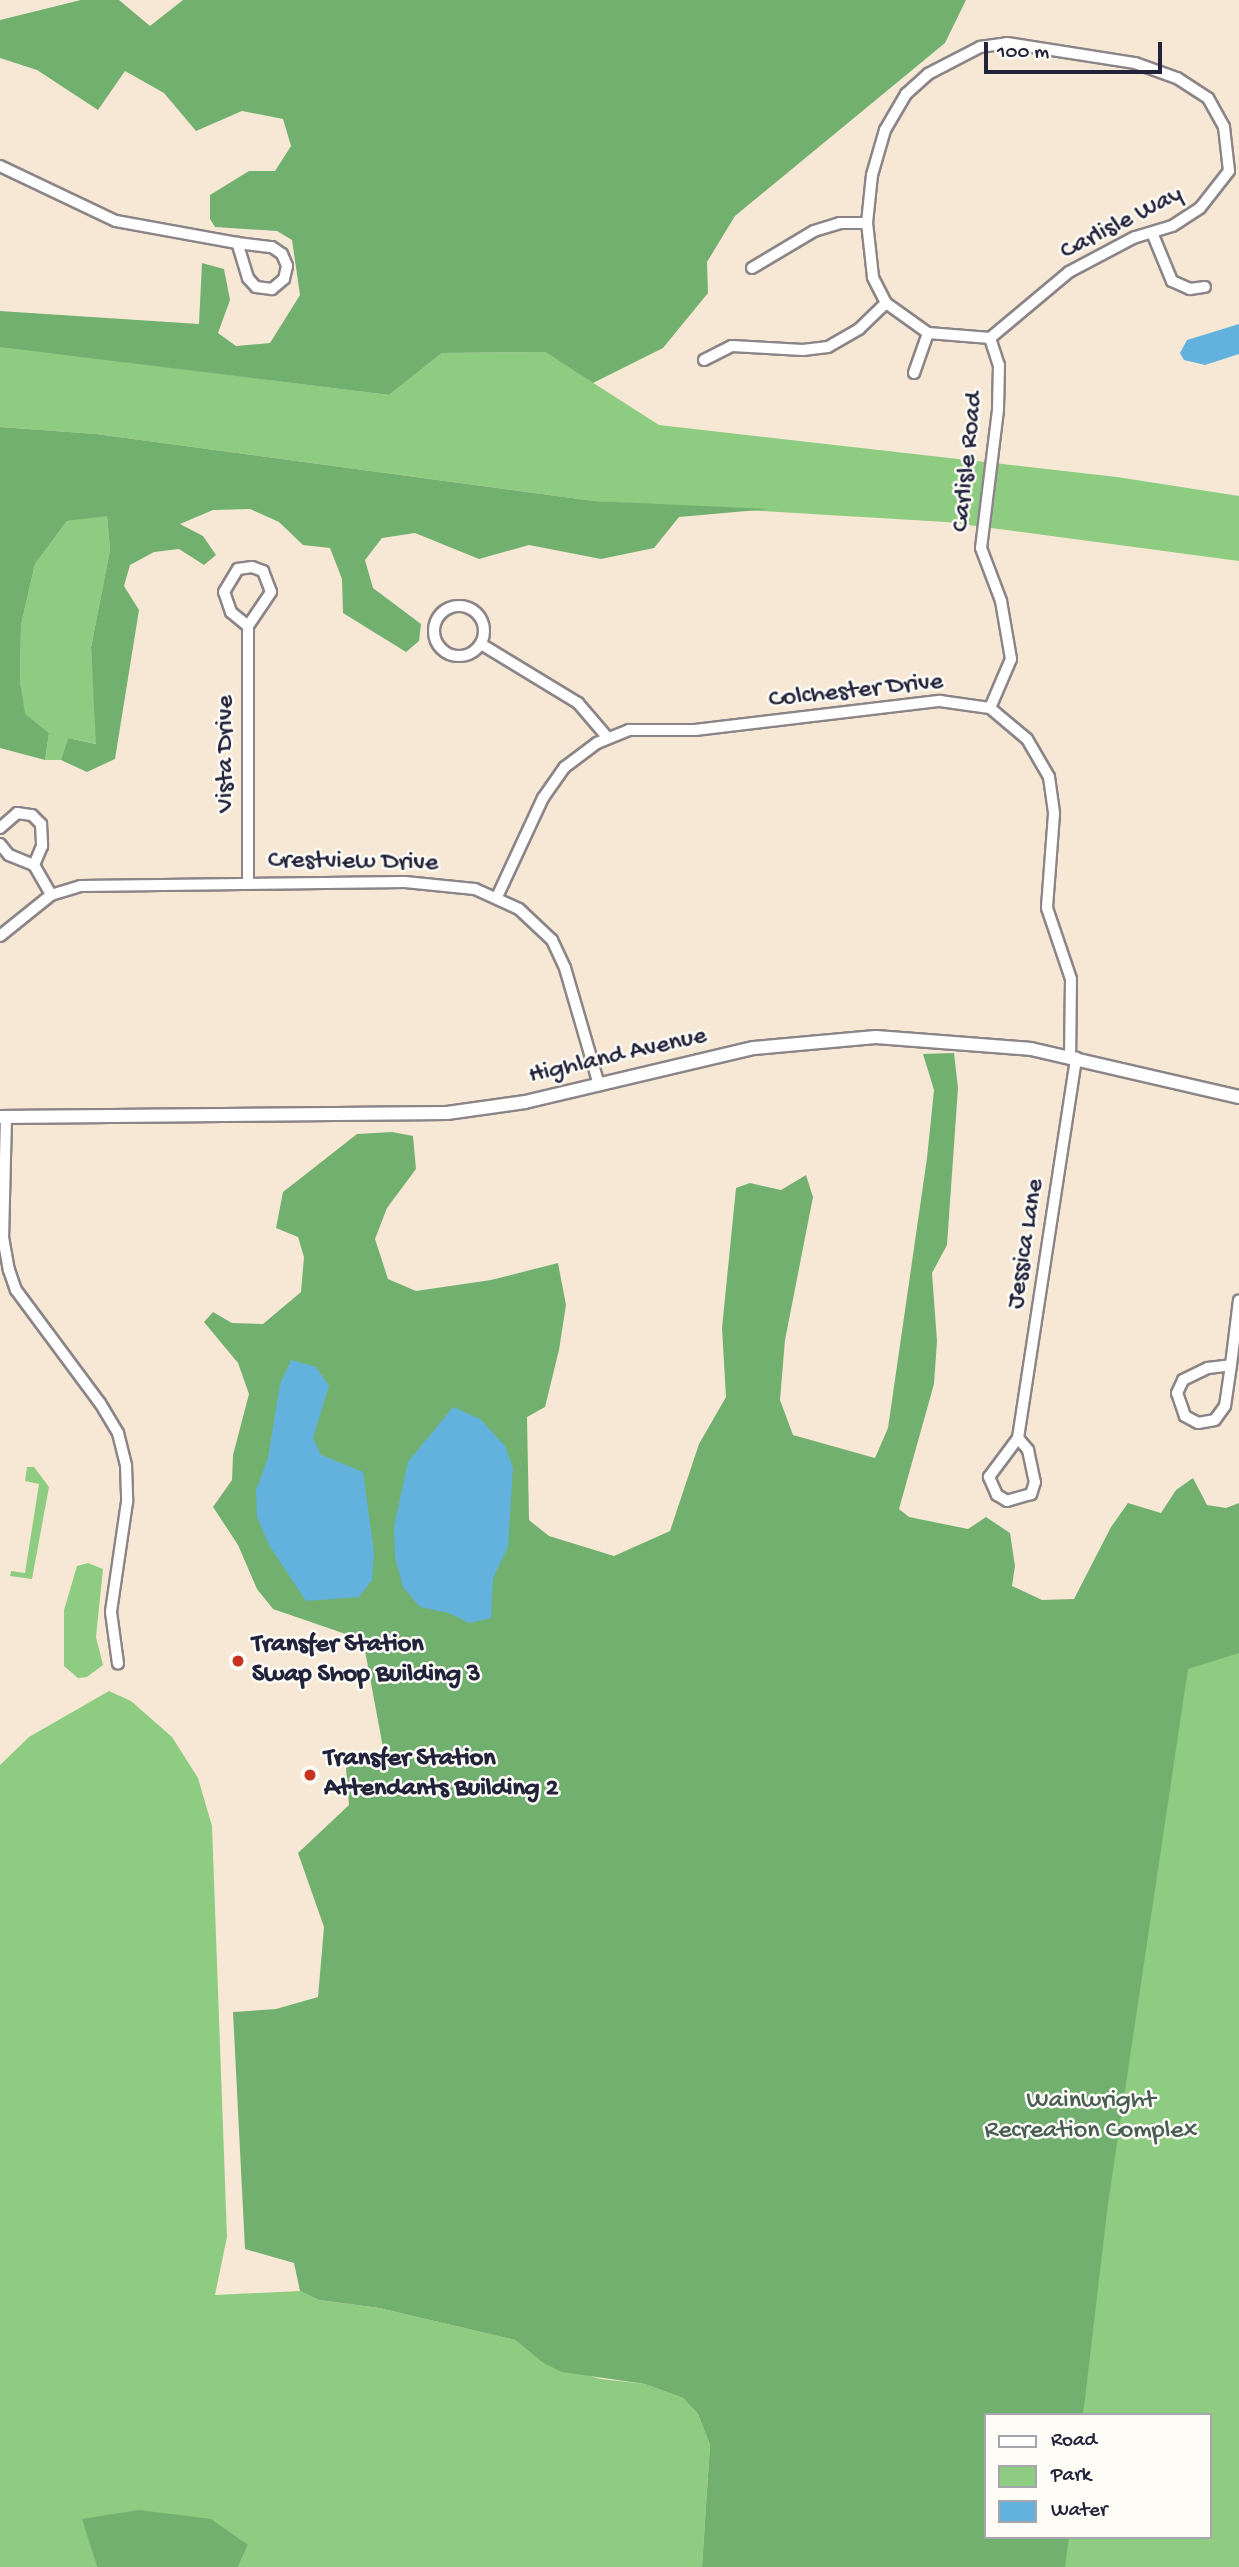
<!DOCTYPE html>
<html>
<head>
<meta charset="utf-8">
<style>
  body { margin:0 }
  #map { position:relative; width:1239px; height:2567px; overflow:hidden; background:#f7e8d5; font-family:"Gochi Hand",sans-serif }
  div>[style] { position:absolute }
  [style*='--x'] { left:calc(var(--x)*1px); top:calc(var(--y)*1px); width:calc(var(--w)*1px); rotate:calc(var(--a)*1deg) }
  .green>* { inset:0; background:#8ecc82 }
  .forest>* { inset:0; background:#72b070 }
  .water>* { inset:0; background:#62b2dd }
  .roads { filter:drop-shadow(2px 0 #8c8588) drop-shadow(-2px 0 #8c8588) drop-shadow(0 2px #8c8588) drop-shadow(0 -2px #8c8588) }
  .minor>* { height:10px; margin:-5px; padding:0 5px; transform-origin:5px; border-radius:5px; background:#fff }
  .minor>.ring { margin:-5px; padding:0; box-sizing:content-box; background:none; border:10px solid #fff; border-radius:50% }
  .tertiary>* { height:12px; margin:-6px; padding:0 6px; transform-origin:6px; border-radius:6px; background:#fff }
  .dots>* { width:19px; height:19px; translate:-50% -50%; box-sizing:border-box; border:4px solid #fdfcf7; border-radius:50% }
  span { translate:-50% -50%; white-space:nowrap; text-align:center; line-height:1.15; -webkit-text-stroke:5px #fdfcf7; paint-order:stroke }
  .street-label { font-size:26px; color:#22223b }
  .poi-label { font-size:26px; color:#22223b; font-weight:700 }
  .left { translate:0 -50%; text-align:left }
  .park-label { font-size:26px; color:#485e54 }
  .legend { position:absolute; left:984px; top:2413px; width:228px; height:126px; box-sizing:border-box; background:#fdfcf7; border:2px solid #a5a5ac; margin:0; padding:9px 12px; list-style:none; font-size:21px; color:#22223b }
  .legend li { display:flex; align-items:center; gap:14px; height:35px }
  .legend b { width:35px; border:2px solid #a5a5ac }
  .scale { position:absolute; left:984px; top:42px; width:178px; height:32px; box-sizing:border-box; border:4px solid #22223b; border-top:0; padding-left:9px; font-size:21px; line-height:24px; white-space:nowrap; color:#22223b; -webkit-text-stroke:5px #fdfcf7; paint-order:stroke }
</style>
</head>
<body>
<div id="map">
  <div class="green">
    <i style="clip-path:polygon(0 346px,389px 395px,442px 353px,545px 352px,659px 425px,1117px 477px,1239px 496px,1239px 561px,946px 522px,594px 501px,96px 434px,0 427px)"></i>
    <i style="clip-path:polygon(107px 515px,110px 550px,91px 647px,97px 744px,68px 738px,61px 760px,45px 760px,49px 733px,24px 714px,20px 681px,21px 625px,35px 564px,67px 521px)"></i>
    <i style="clip-path:polygon(27px 1467px,34px 1467px,49px 1487px,32px 1579px,10px 1576px,11px 1571px,25px 1573px,39px 1484px,25px 1481px)"></i>
    <i style="clip-path:polygon(1239px 1535px,1239px 2567px,1028px 2567px,1032px 2537px,1209px 2537px,1209px 2415px,1047px 2415px,819px 1933px)"></i>
    <i style="clip-path:polygon(88px 1563px,103px 1569px,96px 1637px,103px 1665px,87px 1677px,78px 1678px,64px 1666px,64px 1610px,77px 1566px)"></i>
    <i style="clip-path:polygon(109px 1691px,131px 1701px,172px 1737px,198px 1778px,212px 1826px,227px 2237px,215px 2295px,300px 2291px,319px 2300px,379px 2308px,515px 2340px,543px 2363px,601px 2379px,645px 2384px,683px 2398px,698px 2414px,710px 2445px,702px 2567px,238px 2567px,248px 2545px,83px 2519px,97px 2567px,0 2567px,0 1765px,29px 1737px)"></i>
  </div>
  <div class="forest">
    <i style="clip-path:polygon(81px 0,119px 0,150px 26px,183px 0,966px 0,945px 43px,735px 216px,707px 262px,708px 293px,663px 348px,593px 383px,545px 352px,442px 353px,389px 395px,0 347px,0 311px,199px 324px,202px 263px,224px 269px,230px 300px,218px 333px,236px 346px,270px 343px,300px 295px,292px 240px,277px 231px,215px 227px,210px 219px,210px 195px,249px 171px,275px 171px,291px 146px,283px 119px,242px 111px,196px 131px,164px 93px,125px 71px,98px 110px,37px 70px,0 58px,0 20px)"></i>
    <i style="clip-path:polygon(0 427px,96px 434px,594px 501px,769px 509px,679px 517px,654px 548px,601px 559px,529px 545px,479px 559px,415px 533px,382px 538px,365px 560px,373px 588px,421px 624px,419px 641px,406px 652px,343px 613px,342px 579px,330px 548px,303px 545px,279px 522px,250px 509px,213px 510px,180px 524px,203px 536px,216px 555px,204px 565px,179px 549px,154px 552px,130px 565px,124px 586px,139px 610px,115px 759px,87px 772px,61px 760px,68px 738px,96px 744px,91px 647px,110px 550px,107px 516px,67px 521px,35px 564px,21px 625px,20px 681px,25px 714px,49px 733px,45px 760px,0 748px)"></i>
    <i style="clip-path:polygon(954px 1053px,958px 1088px,947px 1245px,932px 1273px,937px 1341px,934px 1384px,899px 1509px,909px 1517px,968px 1529px,986px 1517px,1010px 1533px,1015px 1566px,1012px 1586px,1042px 1600px,1074px 1599px,1111px 1527px,1128px 1503px,1161px 1513px,1176px 1490px,1193px 1478px,1207px 1505px,1226px 1508px,1239px 1503px,1239px 1653px,1188px 1669px,1108px 2204px,1083px 2415px,985px 2415px,985px 2537px,1069px 2537px,1065px 2567px,702px 2567px,710px 2445px,698px 2414px,683px 2398px,645px 2384px,562px 2372px,543px 2363px,515px 2340px,379px 2308px,319px 2300px,300px 2291px,294px 2263px,245px 2249px,233px 2012px,276px 2009px,318px 1997px,324px 1927px,298px 1853px,349px 1805px,346px 1768px,384px 1753px,363px 1640px,273px 1609px,257px 1589px,238px 1545px,213px 1507px,232px 1480px,233px 1455px,249px 1394px,238px 1363px,204px 1322px,213px 1312px,232px 1323px,263px 1324px,301px 1292px,304px 1257px,298px 1237px,276px 1228px,283px 1192px,357px 1134px,392px 1132px,413px 1136px,416px 1169px,387px 1208px,375px 1239px,388px 1279px,416px 1291px,491px 1280px,558px 1263px,566px 1305px,559px 1350px,545px 1407px,527px 1417px,529px 1520px,549px 1536px,614px 1556px,670px 1531px,699px 1444px,726px 1397px,722px 1328px,736px 1188px,750px 1183px,781px 1190px,806px 1175px,813px 1197px,785px 1340px,780px 1400px,793px 1435px,875px 1458px,888px 1428px,927px 1158px,934px 1090px,923px 1054px)"></i>
    <i style="clip-path:polygon(139px 2510px,211px 2519px,248px 2545px,238px 2567px,97px 2567px,82px 2519px)"></i>
  </div>
  <div class="water">
    <i style="clip-path:polygon(1239px 324px,1239px 354px,1205px 365px,1184px 360px,1180px 353px,1187px 340px)"></i>
    <i style="clip-path:polygon(291px 1360px,316px 1367px,329px 1386px,313px 1438px,321px 1455px,363px 1472px,374px 1553px,372px 1580px,359px 1597px,306px 1601px,269px 1545px,257px 1517px,256px 1490px,268px 1458px,280px 1384px)"></i>
    <i style="clip-path:polygon(453px 1407px,480px 1419px,505px 1446px,513px 1468px,508px 1547px,493px 1578px,491px 1618px,469px 1623px,449px 1613px,420px 1607px,403px 1587px,395px 1557px,394px 1527px,408px 1462px)"></i>
  </div>
  <div class="roads">
    <div class="minor">
      <i style="--x:1007;--y:43;--w:130;--a:8.9"></i>
      <i style="--x:1135;--y:63;--w:45;--a:19.7"></i>
      <i style="--x:1177;--y:78;--w:37;--a:33"></i>
      <i style="--x:1208;--y:98;--w:33;--a:61"></i>
      <i style="--x:1224;--y:127;--w:44;--a:83.5"></i>
      <i style="--x:1229;--y:171;--w:47;--a:128.1"></i>
      <i style="--x:1200;--y:208;--w:33;--a:147"></i>
      <i style="--x:1172;--y:226;--w:39;--a:163"></i>
      <i style="--x:1135;--y:237;--w:75;--a:152.1"></i>
      <i style="--x:1069;--y:272;--w:103;--a:140.1"></i>
      <i style="--x:990;--y:338;--w:62;--a:-175.4"></i>
      <i style="--x:928;--y:333;--w:52;--a:-144.5"></i>
      <i style="--x:886;--y:303;--w:29;--a:-117"></i>
      <i style="--x:873;--y:277;--w:54;--a:-96.3"></i>
      <i style="--x:867;--y:223;--w:48;--a:-84.1"></i>
      <i style="--x:872;--y:175;--w:47;--a:-73.9"></i>
      <i style="--x:885;--y:130;--w:42;--a:-59.7"></i>
      <i style="--x:906;--y:94;--w:30;--a:-42"></i>
      <i style="--x:928;--y:74;--w:59;--a:-27.4"></i>
      <i style="--x:980;--y:47;--w:27;--a:-8"></i>
      <i style="--x:0;--y:166;--w:128;--a:25.4"></i>
      <i style="--x:116;--y:221;--w:123;--a:10.3"></i>
      <i style="--x:1153;--y:235;--w:50;--a:67.6"></i>
      <i style="--x:1172;--y:281;--w:20;--a:24"></i>
      <i style="--x:1190;--y:289;--w:15;--a:-8"></i>
      <i style="--x:237;--y:243;--w:35;--a:7"></i>
      <i style="--x:272;--y:247;--w:12;--a:35"></i>
      <i style="--x:282;--y:254;--w:13;--a:67"></i>
      <i style="--x:287;--y:266;--w:13;--a:103"></i>
      <i style="--x:284;--y:279;--w:16;--a:140"></i>
      <i style="--x:272;--y:289;--w:16;--a:-173"></i>
      <i style="--x:256;--y:287;--w:12;--a:-132"></i>
      <i style="--x:248;--y:278;--w:37;--a:-107"></i>
      <i style="--x:752;--y:268;--w:72;--a:-30.8"></i>
      <i style="--x:814;--y:231;--w:27;--a:-17"></i>
      <i style="--x:840;--y:223;--w:27;--a:0"></i>
      <i style="--x:990;--y:338;--w:28;--a:72"></i>
      <i style="--x:999;--y:365;--w:45;--a:91.3"></i>
      <i style="--x:998;--y:410;--w:139;--a:97"></i>
      <i style="--x:981;--y:548;--w:57;--a:69.3"></i>
      <i style="--x:1001;--y:601;--w:59;--a:80.2"></i>
      <i style="--x:1011;--y:659;--w:53;--a:113.2"></i>
      <i style="--x:704;--y:360;--w:31;--a:-27"></i>
      <i style="--x:732;--y:346;--w:71;--a:3.2"></i>
      <i style="--x:803;--y:350;--w:25;--a:-7"></i>
      <i style="--x:828;--y:347;--w:36;--a:-30"></i>
      <i style="--x:859;--y:329;--w:37;--a:-44"></i>
      <i style="--x:914;--y:373;--w:42;--a:-70.7"></i>
      <i style="--x:252;--y:567;--w:12;--a:20"></i>
      <i style="--x:263;--y:571;--w:22;--a:69"></i>
      <i style="--x:271;--y:592;--w:41;--a:124.1"></i>
      <i style="--x:248;--y:626;--w:22;--a:-141"></i>
      <i style="--x:231;--y:612;--w:21;--a:-109"></i>
      <i style="--x:224;--y:592;--w:27;--a:-59"></i>
      <i style="--x:238;--y:569;--w:14;--a:-8"></i>
      <i class="ring" style="left:434px;top:606px;width:40px;height:40px"></i>
      <i style="--x:481;--y:644;--w:114;--a:31.3"></i>
      <i style="--x:578;--y:703;--w:46;--a:49.4"></i>
      <i style="--x:0;--y:828;--w:23;--a:-41"></i>
      <i style="--x:17;--y:813;--w:15;--a:8"></i>
      <i style="--x:32;--y:815;--w:13;--a:45"></i>
      <i style="--x:41;--y:824;--w:22;--a:87"></i>
      <i style="--x:42;--y:846;--w:21;--a:113"></i>
      <i style="--x:0;--y:844;--w:14;--a:51"></i>
      <i style="--x:9;--y:855;--w:27;--a:22"></i>
      <i style="--x:34;--y:865;--w:34;--a:60"></i>
      <i style="--x:248;--y:883;--w:257;--a:-90"></i>
      <i style="--x:497;--y:897;--w:109;--a:-65.1"></i>
      <i style="--x:543;--y:798;--w:38;--a:-55"></i>
      <i style="--x:565;--y:767;--w:40;--a:-37"></i>
      <i style="--x:597;--y:743;--w:35;--a:-22"></i>
      <i style="--x:629;--y:730;--w:66;--a:0"></i>
      <i style="--x:695;--y:730;--w:247;--a:-6.8"></i>
      <i style="--x:940;--y:701;--w:50;--a:8"></i>
      <i style="--x:990;--y:708;--w:48;--a:40"></i>
      <i style="--x:1027;--y:739;--w:44;--a:59.9"></i>
      <i style="--x:1049;--y:777;--w:37;--a:82"></i>
      <i style="--x:1054;--y:814;--w:94;--a:94.3"></i>
      <i style="--x:1047;--y:908;--w:75;--a:71.3"></i>
      <i style="--x:1071;--y:979;--w:77;--a:90.7"></i>
      <i style="--x:0;--y:936;--w:65;--a:-38.8"></i>
      <i style="--x:51;--y:895;--w:31;--a:-17"></i>
      <i style="--x:81;--y:886;--w:324;--a:-0.7"></i>
      <i style="--x:405;--y:882;--w:70;--a:5.7"></i>
      <i style="--x:475;--y:889;--w:48;--a:24.4"></i>
      <i style="--x:519;--y:909;--w:45;--a:43.2"></i>
      <i style="--x:552;--y:940;--w:31;--a:65"></i>
      <i style="--x:565;--y:968;--w:122;--a:73.8"></i>
      <i style="--x:6;--y:1117;--w:120;--a:91.4"></i>
      <i style="--x:3;--y:1237;--w:34;--a:80"></i>
      <i style="--x:9;--y:1270;--w:21;--a:71"></i>
      <i style="--x:16;--y:1290;--w:141;--a:53.4"></i>
      <i style="--x:100;--y:1403;--w:35;--a:59"></i>
      <i style="--x:118;--y:1433;--w:34;--a:76"></i>
      <i style="--x:126;--y:1466;--w:36;--a:88"></i>
      <i style="--x:127;--y:1502;--w:111;--a:98.3"></i>
      <i style="--x:111;--y:1612;--w:52;--a:82.3"></i>
      <i style="--x:1231;--y:1365;--w:41;--a:98.3"></i>
      <i style="--x:1225;--y:1406;--w:17;--a:126"></i>
      <i style="--x:1215;--y:1420;--w:17;--a:170"></i>
      <i style="--x:1198;--y:1423;--w:15;--a:-152"></i>
      <i style="--x:1185;--y:1416;--w:24;--a:-109"></i>
      <i style="--x:1177;--y:1393;--w:14;--a:-65"></i>
      <i style="--x:1183;--y:1380;--w:28;--a:-26"></i>
      <i style="--x:1208;--y:1368;--w:23;--a:-7"></i>
      <i style="--x:1231;--y:1365;--w:65;--a:-83"></i>
      <i style="--x:1018;--y:1438;--w:385;--a:-81.3"></i>
      <i style="--x:1018;--y:1438;--w:16;--a:50"></i>
      <i style="--x:1028;--y:1450;--w:33;--a:78"></i>
      <i style="--x:1035;--y:1482;--w:13;--a:108"></i>
      <i style="--x:1031;--y:1494;--w:25;--a:164"></i>
      <i style="--x:1007;--y:1501;--w:12;--a:-149"></i>
      <i style="--x:997;--y:1495;--w:20;--a:-114"></i>
      <i style="--x:989;--y:1477;--w:49;--a:-53.4"></i>
    </div>
    <div class="tertiary">
      <i style="--x:0;--y:1117;--w:447;--a:-0.5"></i>
      <i style="--x:447;--y:1113;--w:79;--a:-8"></i>
      <i style="--x:525;--y:1102;--w:235;--a:-13.3"></i>
      <i style="--x:754;--y:1048;--w:122;--a:-5.2"></i>
      <i style="--x:876;--y:1037;--w:155;--a:4.4"></i>
      <i style="--x:1031;--y:1049;--w:213;--a:13"></i>
    </div>
  </div>
  <div class="dots">
    <i style="left:238px;top:1661px;background:#c8321e"></i>
    <i style="left:310px;top:1775px;background:#c8321e"></i>
  </div>
  <div class="street-label">
    <span style="left:1122px;top:224px;rotate:-27deg">Carlisle Way</span>
    <span style="left:969px;top:462px;rotate:-84deg">Carlisle Road</span>
    <span style="left:856px;top:692px;rotate:-6deg">Colchester Drive</span>
    <span style="left:227px;top:754px;rotate:-90deg">Vista Drive</span>
    <span style="left:353px;top:863px;rotate:1deg">Crestview Drive</span>
    <span style="left:618px;top:1057px;rotate:-13deg">Highland Avenue</span>
    <span style="left:1027px;top:1244px;rotate:-81deg">Jessica Lane</span>
  </div>
  <div class="poi-label">
    <span class="left" style="left:252px;top:1661px">Transfer Station<br>Swap Shop Building 3</span>
    <span class="left" style="left:324px;top:1775px">Transfer Station<br>Attendants Building 2</span>
  </div>
  <div class="park-label">
    <span style="left:1091px;top:2117px">Wainwright<br>Recreation Complex</span>
  </div>
  <ul class="legend">
  <li><b style="height:9px;background:#fff"></b>Road</li>
  <li><b style="height:19px;background:#8ecc82"></b>Park</li>
  <li><b style="height:19px;background:#62b2dd"></b>Water</li>
  </ul>
  <div class="scale">100 m</div>
</div>
</body>
</html>
